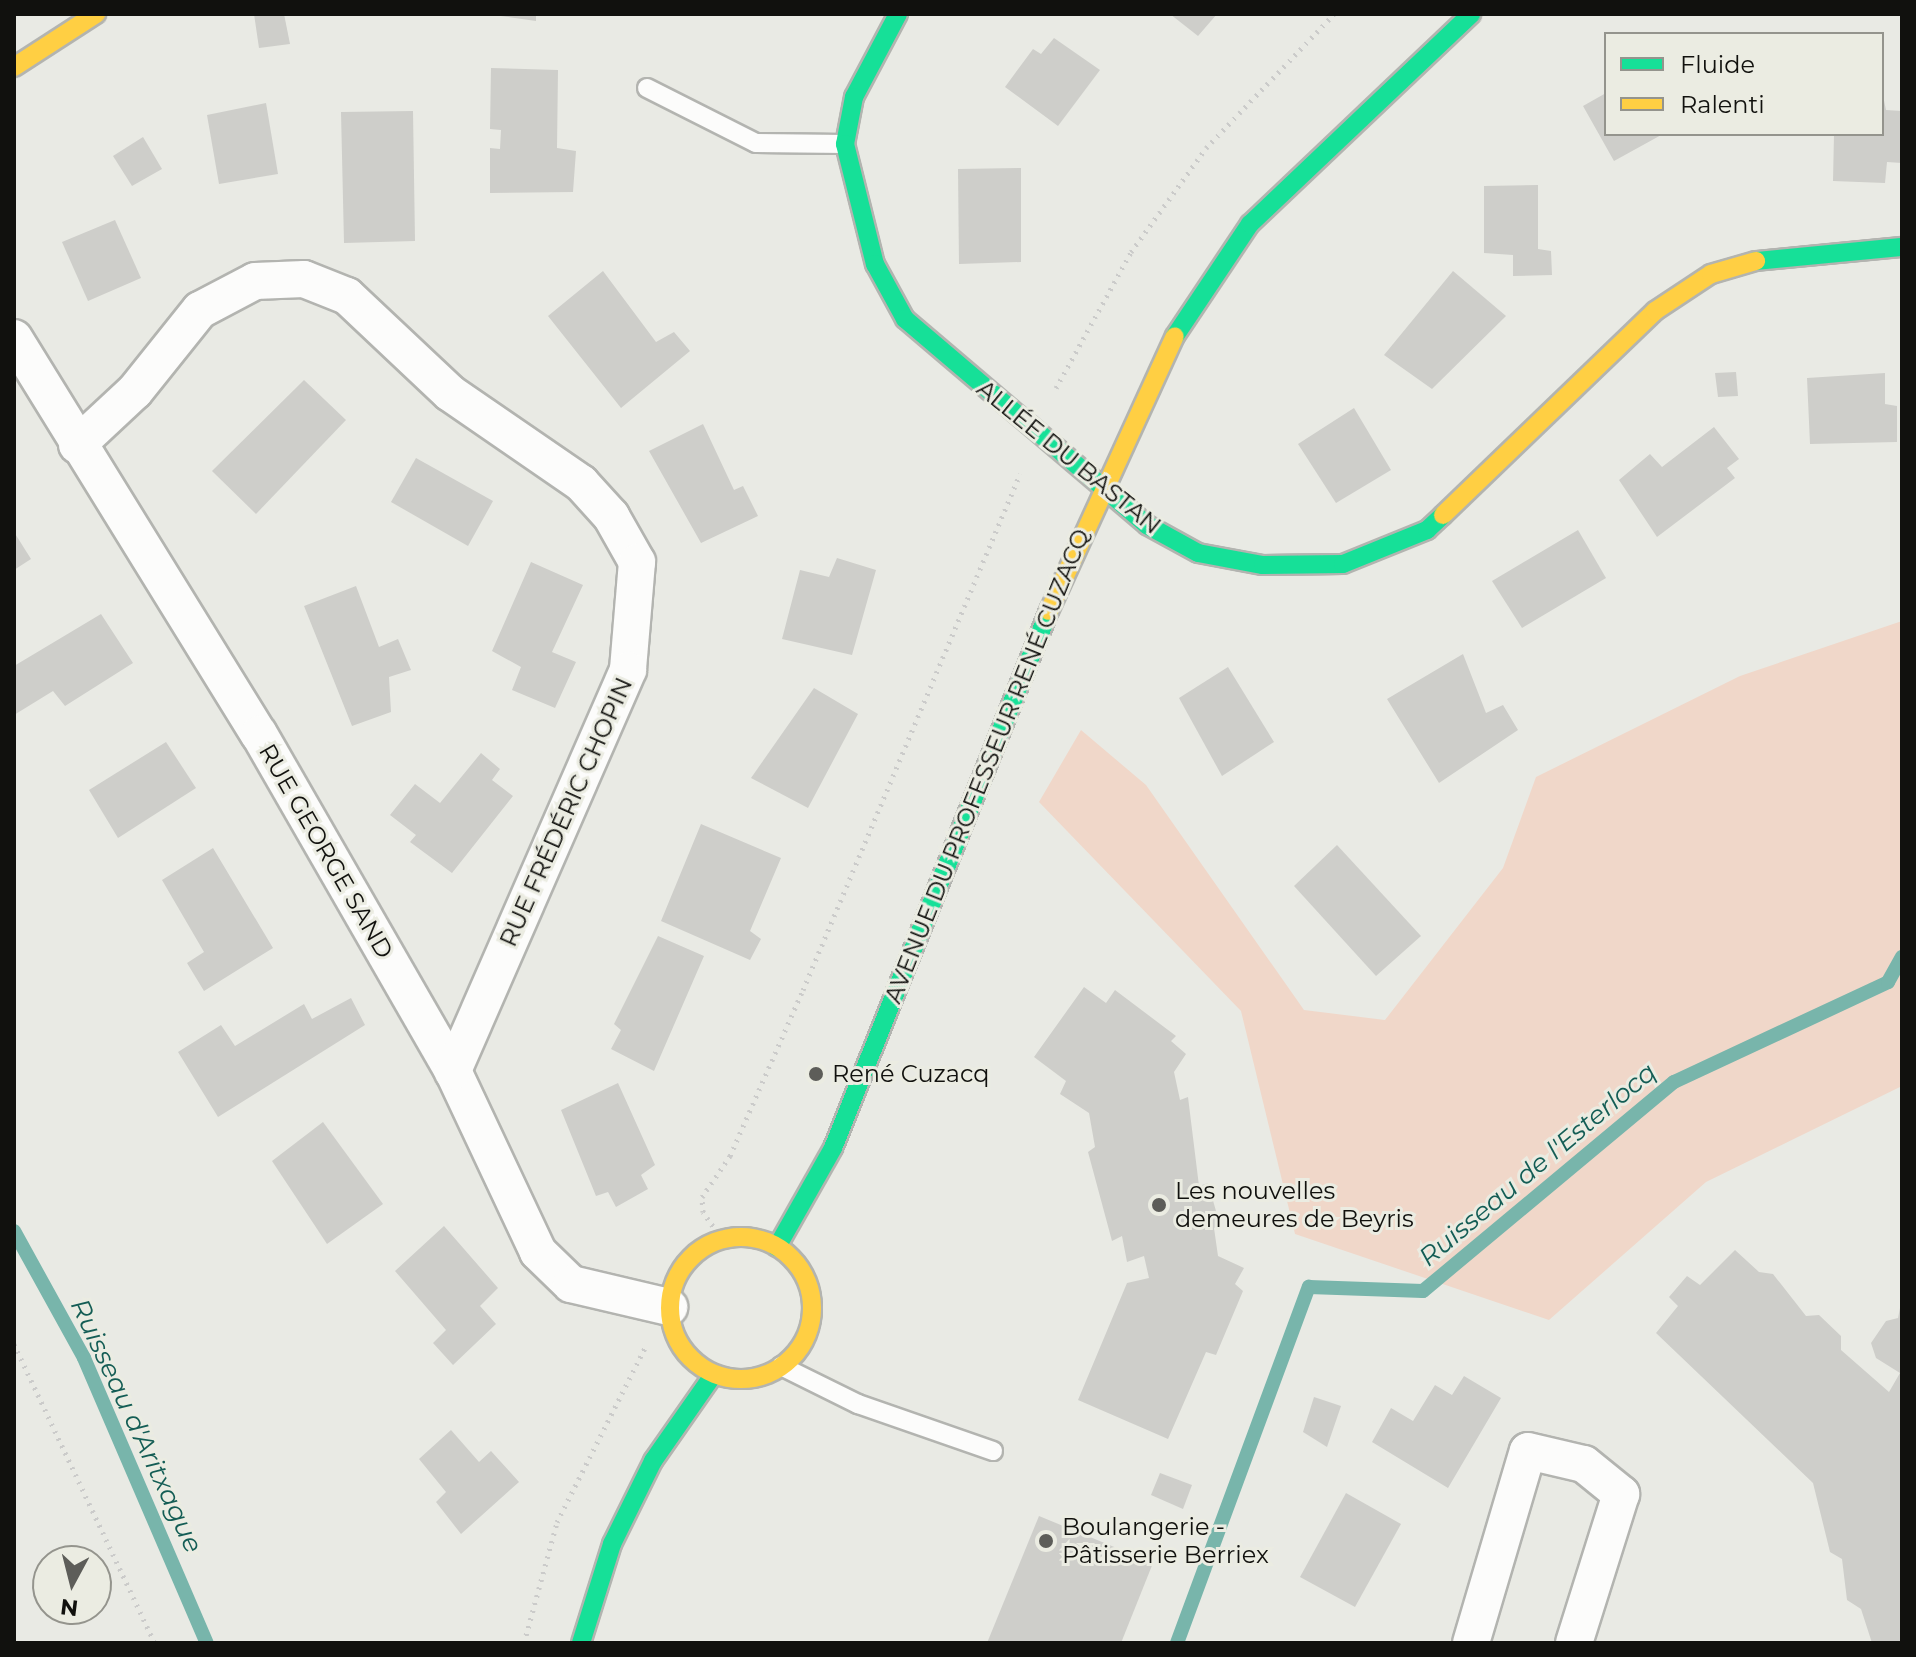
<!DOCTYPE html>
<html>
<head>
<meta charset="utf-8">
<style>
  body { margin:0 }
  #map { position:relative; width:1916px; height:1657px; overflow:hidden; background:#e9eae4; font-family:Montserrat,sans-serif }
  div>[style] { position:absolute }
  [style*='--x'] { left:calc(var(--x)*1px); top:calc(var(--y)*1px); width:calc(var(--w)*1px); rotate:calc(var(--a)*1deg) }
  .green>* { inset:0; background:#f0d7c9 }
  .stream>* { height:14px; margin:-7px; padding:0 7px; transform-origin:7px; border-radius:7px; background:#78b5ab }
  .building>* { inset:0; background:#cececa }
  .path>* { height:5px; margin-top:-2.5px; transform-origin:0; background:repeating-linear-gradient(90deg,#cbcbca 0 2px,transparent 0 8px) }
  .roads { filter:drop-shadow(2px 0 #b3b4b0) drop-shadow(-2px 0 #b3b4b0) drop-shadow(0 2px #b3b4b0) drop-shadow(0 -2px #b3b4b0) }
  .lane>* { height:18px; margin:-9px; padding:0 9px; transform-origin:9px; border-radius:9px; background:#fcfcfb }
  .street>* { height:36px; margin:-18px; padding:0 18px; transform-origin:18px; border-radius:18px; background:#fcfcfb }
  .fast>* { height:18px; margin:-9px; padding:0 9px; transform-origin:9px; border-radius:9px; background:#16e098 }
  .slow>* { height:18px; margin:-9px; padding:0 9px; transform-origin:9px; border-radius:9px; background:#ffcf43 }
  .slow>.ring { margin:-9px; padding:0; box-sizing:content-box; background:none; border:18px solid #ffcf43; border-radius:50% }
  .dots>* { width:22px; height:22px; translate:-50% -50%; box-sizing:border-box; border:4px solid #ebece2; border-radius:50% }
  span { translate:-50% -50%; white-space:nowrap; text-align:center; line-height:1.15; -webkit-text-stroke:6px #ebece2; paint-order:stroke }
  .street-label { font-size:24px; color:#11110e }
  .poi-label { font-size:24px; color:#11110e }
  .left { translate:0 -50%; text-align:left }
  .water-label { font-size:26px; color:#145d55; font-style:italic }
  .frame { position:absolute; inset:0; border:16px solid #11110e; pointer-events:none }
  .legend { position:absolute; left:1604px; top:32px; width:280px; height:104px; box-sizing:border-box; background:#ebece2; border:2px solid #94948d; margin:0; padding:10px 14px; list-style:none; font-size:24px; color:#11110e }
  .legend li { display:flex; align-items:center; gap:16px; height:40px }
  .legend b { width:40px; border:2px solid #94948d }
  .north { position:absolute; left:32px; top:1545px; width:80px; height:80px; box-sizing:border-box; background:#ebece2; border:2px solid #94948d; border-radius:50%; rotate:187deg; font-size:22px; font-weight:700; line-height:32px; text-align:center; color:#11110e }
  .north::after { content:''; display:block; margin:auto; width:28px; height:36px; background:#5d5d59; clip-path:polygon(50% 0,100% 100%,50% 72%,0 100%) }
</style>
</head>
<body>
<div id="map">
  <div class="green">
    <i style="clip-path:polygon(1902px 621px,1902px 1086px,1706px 1182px,1549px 1320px,1295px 1234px,1241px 1011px,1039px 802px,1081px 730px,1146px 785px,1304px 1010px,1385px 1020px,1503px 868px,1536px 777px,1740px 676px)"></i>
  </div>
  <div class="stream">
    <i style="--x:14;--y:1231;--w:145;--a:61.1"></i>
    <i style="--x:84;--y:1358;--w:310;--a:66.7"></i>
    <i style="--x:1177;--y:1643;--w:380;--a:-69.7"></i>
    <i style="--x:1309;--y:1287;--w:114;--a:2"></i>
    <i style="--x:1423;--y:1291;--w:327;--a:-39.8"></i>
    <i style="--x:1674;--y:1082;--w:236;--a:-25"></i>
    <i style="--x:1888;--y:982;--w:29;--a:-61"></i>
  </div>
  <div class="building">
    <i style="clip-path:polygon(254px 14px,284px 14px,290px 44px,259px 48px)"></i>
    <i style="clip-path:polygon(486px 14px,536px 14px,536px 21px)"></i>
    <i style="clip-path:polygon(1170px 14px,1217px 14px,1198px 36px)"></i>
    <i style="clip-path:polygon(1054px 38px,1100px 70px,1058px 126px,1005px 87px,1033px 49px,1041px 54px)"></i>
    <i style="clip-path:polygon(491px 68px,558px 70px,557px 148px,576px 151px,573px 192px,490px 193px,490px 148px,500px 149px,501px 130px,490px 129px)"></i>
    <i style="clip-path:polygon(1882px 91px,1886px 110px,1902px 111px,1902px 163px,1887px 162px,1885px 183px,1833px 181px,1834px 134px,1882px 134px)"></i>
    <i style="clip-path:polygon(1606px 93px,1606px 134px,1663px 134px,1614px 161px,1583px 106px)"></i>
    <i style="clip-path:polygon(266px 103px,278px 174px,219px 184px,207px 115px)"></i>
    <i style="clip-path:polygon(413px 111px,415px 241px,344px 243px,341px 112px)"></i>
    <i style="clip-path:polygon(143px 137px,162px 169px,132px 186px,113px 156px)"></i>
    <i style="clip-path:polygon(1021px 168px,1021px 262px,959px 264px,958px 169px)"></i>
    <i style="clip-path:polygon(1538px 185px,1538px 249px,1551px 251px,1552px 275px,1513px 276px,1513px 255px,1484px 253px,1484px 186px)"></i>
    <i style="clip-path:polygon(115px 220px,141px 278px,88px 301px,62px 242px)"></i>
    <i style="clip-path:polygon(603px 271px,656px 342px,674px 332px,690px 351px,621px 408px,548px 316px)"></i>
    <i style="clip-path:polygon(1453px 271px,1506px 316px,1432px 389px,1384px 355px)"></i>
    <i style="clip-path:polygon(1736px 372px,1738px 396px,1718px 397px,1715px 373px)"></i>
    <i style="clip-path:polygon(1885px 373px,1885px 404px,1897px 406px,1897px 442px,1810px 444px,1807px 378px)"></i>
    <i style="clip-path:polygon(304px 380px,346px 420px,256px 514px,212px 471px)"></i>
    <i style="clip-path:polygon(1354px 408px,1391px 470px,1336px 503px,1298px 444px)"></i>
    <i style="clip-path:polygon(703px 424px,734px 490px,743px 486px,758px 516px,701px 543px,649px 451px)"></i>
    <i style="clip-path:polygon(1714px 427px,1739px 459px,1727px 468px,1735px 478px,1657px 537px,1619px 480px,1650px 454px,1662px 467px)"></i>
    <i style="clip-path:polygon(416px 458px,493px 501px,468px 546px,391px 502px)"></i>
    <i style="clip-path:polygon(1578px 530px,1606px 578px,1522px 628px,1492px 581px)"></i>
    <i style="clip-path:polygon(14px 532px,31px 559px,14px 570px)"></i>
    <i style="clip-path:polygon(837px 558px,876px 570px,852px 655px,782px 639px,800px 570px,829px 577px)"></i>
    <i style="clip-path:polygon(531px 562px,583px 585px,552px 652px,576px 662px,555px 708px,512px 690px,521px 667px,492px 651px)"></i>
    <i style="clip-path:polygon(356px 586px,379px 647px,398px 639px,411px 670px,389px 677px,391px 712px,352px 726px,304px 606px)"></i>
    <i style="clip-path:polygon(101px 614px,133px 663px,65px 706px,53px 691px,14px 715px,14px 666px)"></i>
    <i style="clip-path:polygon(1463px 654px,1486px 713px,1503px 705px,1518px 730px,1439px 783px,1387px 699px)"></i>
    <i style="clip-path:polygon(1228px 667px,1274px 742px,1222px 776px,1179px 698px)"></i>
    <i style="clip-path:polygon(814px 688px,858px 714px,808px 808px,751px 778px)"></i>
    <i style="clip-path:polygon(166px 742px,196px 788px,118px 838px,89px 790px)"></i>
    <i style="clip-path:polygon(481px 753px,500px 769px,492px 780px,513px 796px,452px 873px,410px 842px,416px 835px,390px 815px,415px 784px,440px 803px)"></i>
    <i style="clip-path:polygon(701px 824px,781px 858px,750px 931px,761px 939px,750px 960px,661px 921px)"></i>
    <i style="clip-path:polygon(1337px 845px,1421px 936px,1376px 976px,1294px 886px)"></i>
    <i style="clip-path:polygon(213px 848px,273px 948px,204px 991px,187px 963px,204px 952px,162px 880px)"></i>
    <i style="clip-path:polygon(658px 936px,704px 956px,654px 1071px,611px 1049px,621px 1030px,614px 1024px)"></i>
    <i style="clip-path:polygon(1084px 987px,1106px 1003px,1115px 990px,1176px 1036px,1171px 1041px,1186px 1054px,1174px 1072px,1180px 1100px,1188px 1097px,1199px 1186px,1208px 1183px,1220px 1225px,1214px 1228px,1218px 1256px,1244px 1268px,1235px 1284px,1243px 1291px,1216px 1355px,1206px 1352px,1168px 1439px,1078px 1400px,1127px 1283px,1149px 1278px,1144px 1256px,1127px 1262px,1122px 1236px,1112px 1241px,1088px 1152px,1095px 1147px,1089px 1113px,1060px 1094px,1066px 1081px,1034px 1057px)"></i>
    <i style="clip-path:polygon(351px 998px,365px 1025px,218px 1117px,178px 1052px,221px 1025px,235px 1046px,304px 1004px,312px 1019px)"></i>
    <i style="clip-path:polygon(618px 1083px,655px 1165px,641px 1175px,648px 1189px,616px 1207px,608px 1192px,596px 1196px,561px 1110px)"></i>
    <i style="clip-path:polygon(323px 1122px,383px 1204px,327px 1244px,272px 1161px)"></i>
    <i style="clip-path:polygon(444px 1226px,498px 1288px,480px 1306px,496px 1324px,453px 1365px,433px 1343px,446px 1330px,395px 1271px)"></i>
    <i style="clip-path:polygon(1735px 1250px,1759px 1272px,1773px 1274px,1806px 1316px,1819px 1315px,1841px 1336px,1841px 1350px,1889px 1392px,1900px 1373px,1876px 1358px,1871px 1343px,1886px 1321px,1898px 1318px,1902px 1298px,1902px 1643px,1872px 1643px,1861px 1609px,1847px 1600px,1842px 1559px,1830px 1552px,1813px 1483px,1656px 1333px,1678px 1306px,1669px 1297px,1687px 1276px,1700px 1285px)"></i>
    <i style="clip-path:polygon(1464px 1376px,1501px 1398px,1448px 1488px,1372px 1442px,1391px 1408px,1413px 1421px,1435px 1385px,1452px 1395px)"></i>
    <i style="clip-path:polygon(1314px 1397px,1341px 1406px,1327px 1447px,1303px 1432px)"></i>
    <i style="clip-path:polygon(451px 1430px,479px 1462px,491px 1451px,519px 1482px,461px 1534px,436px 1502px,446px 1492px,419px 1459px)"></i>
    <i style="clip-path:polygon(1160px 1473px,1192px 1485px,1183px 1509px,1151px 1495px)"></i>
    <i style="clip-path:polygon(1346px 1493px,1401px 1524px,1355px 1607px,1300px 1577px)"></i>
    <i style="clip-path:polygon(1039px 1516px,1153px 1563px,1121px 1643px,987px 1643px)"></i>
  </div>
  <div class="path">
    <i style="--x:1056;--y:388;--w:155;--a:-61.1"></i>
    <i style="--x:1131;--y:252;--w:128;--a:-54.2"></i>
    <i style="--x:1206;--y:148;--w:185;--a:-46.3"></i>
    <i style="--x:722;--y:1239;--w:33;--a:-125"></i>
    <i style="--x:703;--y:1212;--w:15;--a:-94"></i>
    <i style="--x:702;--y:1197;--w:50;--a:-55.7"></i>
    <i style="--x:730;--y:1156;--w:181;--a:-66.3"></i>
    <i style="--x:803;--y:990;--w:560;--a:-67.19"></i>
    <i style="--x:14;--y:1344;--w:331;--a:64.8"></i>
    <i style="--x:524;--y:1643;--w:125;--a:-74.7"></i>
    <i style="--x:557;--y:1522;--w:197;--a:-63.2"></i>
  </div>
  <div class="roads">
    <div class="lane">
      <i style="--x:647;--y:88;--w:122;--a:26.8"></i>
      <i style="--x:756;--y:143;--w:89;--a:0.6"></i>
      <i style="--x:781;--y:1366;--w:86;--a:26.3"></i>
      <i style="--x:858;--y:1404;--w:143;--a:19.2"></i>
    </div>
    <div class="street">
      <i style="--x:14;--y:338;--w:466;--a:58.3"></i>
      <i style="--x:259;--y:734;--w:389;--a:60.1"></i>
      <i style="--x:453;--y:1071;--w:200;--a:64.8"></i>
      <i style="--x:538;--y:1252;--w:46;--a:44.1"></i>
      <i style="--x:571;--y:1284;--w:101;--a:13.2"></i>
      <i style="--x:77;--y:445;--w:79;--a:-43"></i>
      <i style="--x:135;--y:391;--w:104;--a:-51.3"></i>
      <i style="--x:200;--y:310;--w:62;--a:-27.8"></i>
      <i style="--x:255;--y:281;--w:49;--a:-2.3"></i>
      <i style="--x:304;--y:279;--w:46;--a:21.6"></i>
      <i style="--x:347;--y:296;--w:141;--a:43.3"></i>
      <i style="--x:450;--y:393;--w:159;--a:34.5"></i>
      <i style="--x:581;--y:483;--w:45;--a:47.7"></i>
      <i style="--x:611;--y:516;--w:53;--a:60.5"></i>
      <i style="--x:637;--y:562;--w:108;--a:94.8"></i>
      <i style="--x:628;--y:670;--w:438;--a:113.6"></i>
      <i style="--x:1471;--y:1643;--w:200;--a:-73.5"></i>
      <i style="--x:1528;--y:1451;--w:57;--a:13.1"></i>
      <i style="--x:1584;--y:1464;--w:48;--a:39"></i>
      <i style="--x:1621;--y:1494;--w:156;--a:107.5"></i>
    </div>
    <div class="fast">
      <i style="--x:898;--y:14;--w:94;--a:117.9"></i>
      <i style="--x:854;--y:97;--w:48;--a:100.8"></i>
      <i style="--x:845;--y:144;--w:124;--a:76"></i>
      <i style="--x:875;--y:264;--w:63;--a:61.4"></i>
      <i style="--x:905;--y:319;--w:318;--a:40.4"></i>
      <i style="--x:1147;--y:525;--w:58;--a:28.8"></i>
      <i style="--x:1198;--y:553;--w:66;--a:10.5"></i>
      <i style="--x:1263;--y:565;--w:80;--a:-0.7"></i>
      <i style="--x:1343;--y:564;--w:91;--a:-22"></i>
      <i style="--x:1427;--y:530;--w:22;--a:-43"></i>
      <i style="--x:1756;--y:261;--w:147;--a:-5.5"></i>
      <i style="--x:1175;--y:336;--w:135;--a:-56.2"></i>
      <i style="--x:1250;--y:224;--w:305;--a:-43.5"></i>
      <i style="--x:777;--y:1247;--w:114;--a:-60.5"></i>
      <i style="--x:833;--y:1148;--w:579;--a:-68.09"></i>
      <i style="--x:581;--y:1643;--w:104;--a:-72.6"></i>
      <i style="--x:612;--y:1544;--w:93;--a:-63.7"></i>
      <i style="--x:653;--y:1461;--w:106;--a:-55"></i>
    </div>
    <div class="slow">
      <i style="--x:14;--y:67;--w:98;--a:-32.9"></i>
      <i style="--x:1443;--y:515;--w:294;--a:-43.9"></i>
      <i style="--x:1655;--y:311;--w:67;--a:-33.5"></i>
      <i style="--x:1711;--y:274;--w:47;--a:-16.1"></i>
      <i style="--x:1049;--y:611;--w:302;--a:-65.4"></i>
      <i class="ring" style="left:670px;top:1237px;width:124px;height:124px"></i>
    </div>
  </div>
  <div class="dots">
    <i style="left:816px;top:1074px;background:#5d5d59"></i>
    <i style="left:1159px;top:1205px;background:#5d5d59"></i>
    <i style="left:1046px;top:1541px;background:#5d5d59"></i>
  </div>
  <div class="street-label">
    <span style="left:1069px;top:457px;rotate:39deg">ALLÉE DU BASTAN</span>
    <span style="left:987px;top:766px;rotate:-68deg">AVENUE DU PROFESSEUR RENÉ CUZACQ</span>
    <span style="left:566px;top:812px;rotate:-66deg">RUE FRÉDÉRIC CHOPIN</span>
    <span style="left:326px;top:851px;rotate:60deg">RUE GEORGE SAND</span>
  </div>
  <div class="poi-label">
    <span class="left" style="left:832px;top:1074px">René Cuzacq</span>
    <span class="left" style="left:1175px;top:1205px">Les nouvelles<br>demeures de Beyris</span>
    <span class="left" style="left:1062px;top:1541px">Boulangerie -<br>Pâtisserie Berriex</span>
  </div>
  <div class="water-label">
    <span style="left:1538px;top:1165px;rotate:-40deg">Ruisseau de l'Esterlocq</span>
    <span style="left:136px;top:1426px;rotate:65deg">Ruisseau d'Aritxague</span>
  </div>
  <div class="frame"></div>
  <ul class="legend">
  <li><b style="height:10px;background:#16e098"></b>Fluide</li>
  <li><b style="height:10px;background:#ffcf43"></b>Ralenti</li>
  </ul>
  <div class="north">N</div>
</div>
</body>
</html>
